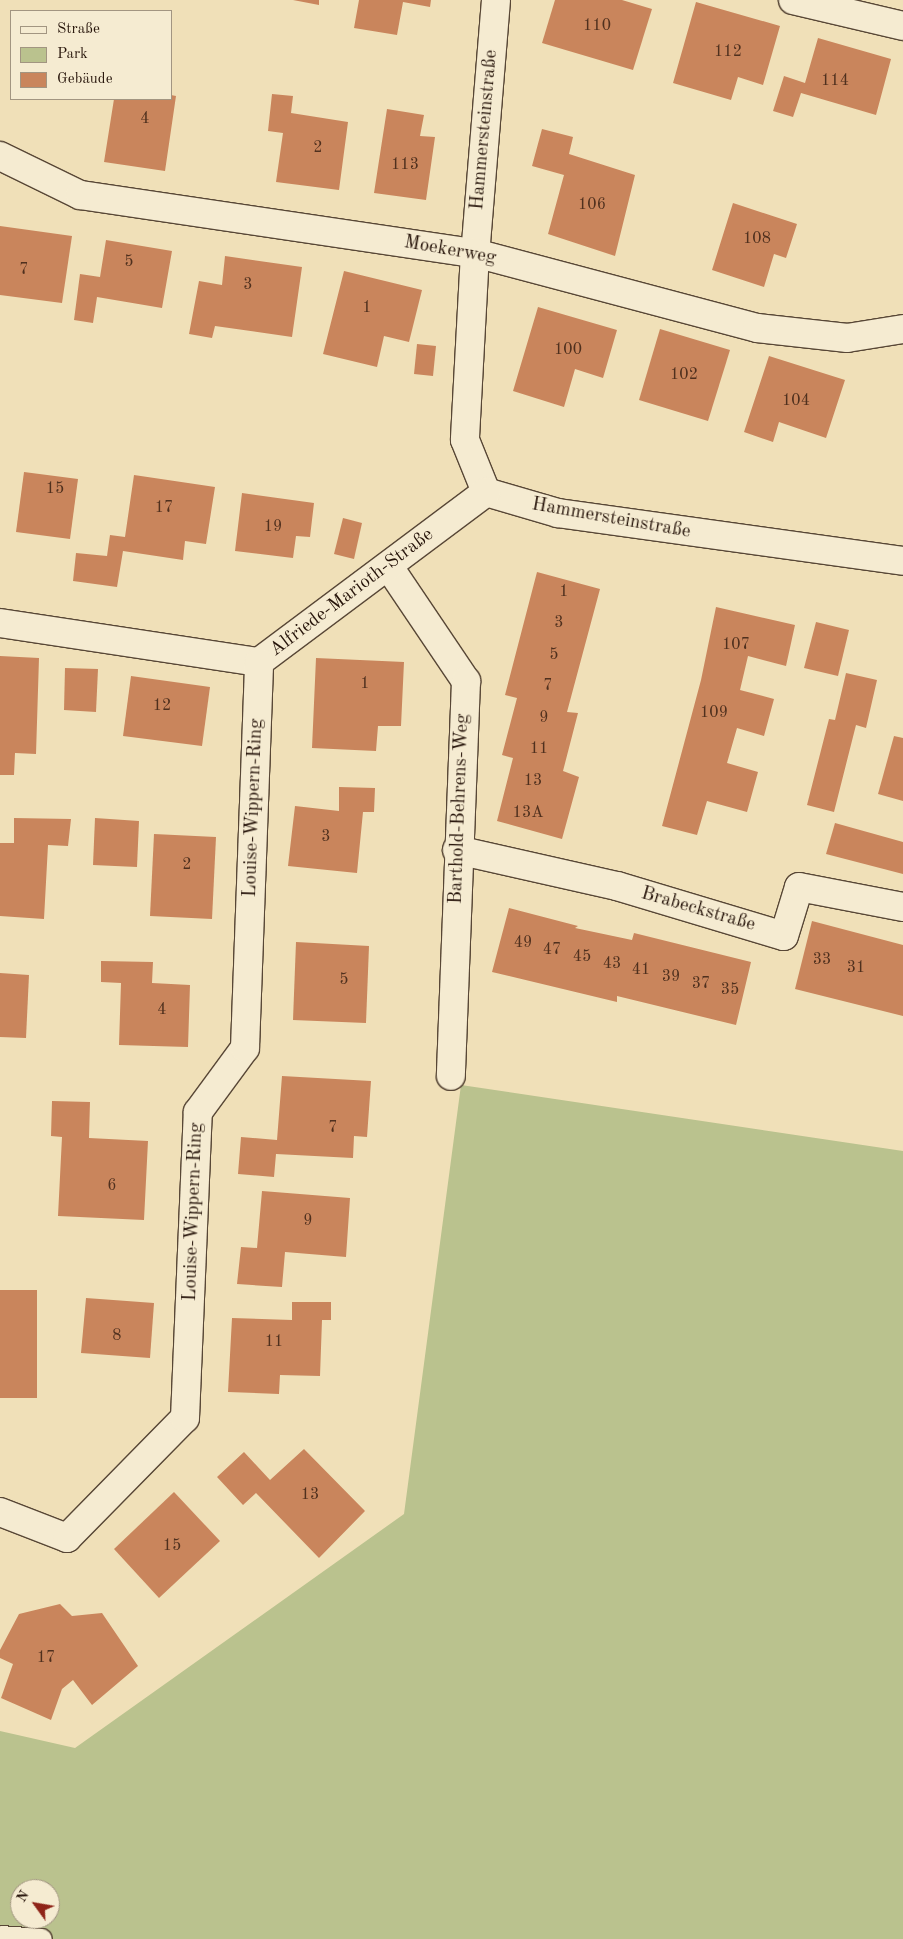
<!DOCTYPE html>
<html>
<head>
<meta charset="utf-8">
<style>
  body { margin:0 }
  #map { position:relative; width:903px; height:1939px; overflow:hidden; background:#f0e0b8; font-family:"Old Standard TT",serif }
  div>[style] { position:absolute }
  [style*='--x'] { left:calc(var(--x)*1px); top:calc(var(--y)*1px); width:calc(var(--w)*1px); rotate:calc(var(--a)*1deg) }
  .green>* { inset:0; background:#bac28e }
  .building>* { inset:0; background:#c9855c }
  .roads { filter:drop-shadow(1px 0 #584736) drop-shadow(-1px 0 #584736) drop-shadow(0 1px #584736) drop-shadow(0 -1px #584736) }
  .lane>* { height:21px; margin:-10.5px; padding:0 10.5px; transform-origin:10.5px; border-radius:10.5px; background:#f5ebd1 }
  .street>* { height:28px; margin:-14px; padding:0 14px; transform-origin:14px; border-radius:14px; background:#f5ebd1 }
  span { translate:-50% -50%; white-space:nowrap; text-align:center; line-height:1.15; -webkit-text-stroke:4px #f5ebd1; paint-order:stroke }
  .number-label { font-size:16px; color:#4f301e }
  .number-label span { -webkit-text-stroke-width:0 }
  .street-label { font-size:19px; color:#26140a }
  .legend { position:absolute; left:10px; top:10px; width:162px; height:90px; box-sizing:border-box; background:#f5ebd1; border:1px solid #a29581; margin:0; padding:6px 9px; list-style:none; font-size:15px; color:#26140a }
  .legend li { display:flex; align-items:center; gap:10px; height:25px }
  .legend b { width:25px; border:1px solid #a29581 }
  .north { position:absolute; left:10px; top:1879px; width:50px; height:50px; box-sizing:border-box; background:#f5ebd1; border:1px solid #a29581; border-radius:50%; rotate:302deg; font-size:14px; font-weight:700; line-height:20px; text-align:center; color:#26140a }
  .north::after { content:''; display:block; margin:auto; width:18px; height:22px; background:#8f2418; clip-path:polygon(50% 0,100% 100%,50% 72%,0 100%) }
</style>
</head>
<body>
<div id="map">
  <div class="green">
    <i style="clip-path:polygon(evenodd,461px 1085px,903px 1151px,903px 1939px,0 1939px,0 1731px,75px 1748px,404px 1514px,461px 1085px,20px 1889px,50px 1889px,50px 1919px,20px 1919px,20px 1889px)"></i>
  </div>
  <div class="building">
    <i style="clip-path:polygon(293px 0,319px 0,319px 5px)"></i>
    <i style="clip-path:polygon(359px 0,431px 0,430px 7px,403px 2px,397px 35px,354px 28px)"></i>
    <i style="clip-path:polygon(555px 0,622px 0,652px 9px,633px 70px,542px 43px)"></i>
    <i style="clip-path:polygon(696px 2px,780px 26px,763px 85px,738px 77px,731px 100px,673px 83px)"></i>
    <i style="clip-path:polygon(818px 38px,891px 59px,876px 115px,801px 93px,793px 117px,773px 111px,784px 76px,805px 83px)"></i>
    <i style="clip-path:polygon(272px 94px,293px 96px,291px 113px,348px 122px,339px 190px,276px 182px,283px 133px,268px 131px)"></i>
    <i style="clip-path:polygon(171px 95px,176px 96px,165px 171px,104px 162px,114px 99px,171px 99px)"></i>
    <i style="clip-path:polygon(387px 109px,424px 115px,420px 136px,435px 137px,426px 200px,374px 193px)"></i>
    <i style="clip-path:polygon(542px 129px,573px 137px,569px 154px,635px 175px,615px 256px,548px 234px,564px 175px,532px 166px)"></i>
    <i style="clip-path:polygon(733px 203px,797px 224px,786px 258px,774px 254px,764px 287px,712px 270px)"></i>
    <i style="clip-path:polygon(0 226px,72px 236px,62px 303px,0 295px)"></i>
    <i style="clip-path:polygon(106px 240px,172px 251px,162px 308px,97px 297px,93px 323px,74px 320px,80px 274px,100px 277px)"></i>
    <i style="clip-path:polygon(225px 256px,302px 267px,292px 337px,215px 326px,212px 338px,189px 334px,199px 281px,222px 285px)"></i>
    <i style="clip-path:polygon(344px 271px,422px 290px,409px 342px,384px 336px,377px 367px,323px 354px)"></i>
    <i style="clip-path:polygon(538px 307px,617px 330px,603px 378px,575px 369px,564px 407px,513px 391px)"></i>
    <i style="clip-path:polygon(660px 329px,730px 350px,708px 421px,639px 400px)"></i>
    <i style="clip-path:polygon(417px 344px,436px 346px,433px 376px,414px 374px)"></i>
    <i style="clip-path:polygon(769px 356px,845px 380px,826px 438px,779px 422px,773px 442px,744px 432px)"></i>
    <i style="clip-path:polygon(24px 472px,78px 479px,70px 539px,16px 532px)"></i>
    <i style="clip-path:polygon(134px 475px,215px 487px,206px 544px,185px 541px,183px 560px,123px 551px,117px 587px,73px 581px,76px 553px,107px 556px,110px 535px,125px 537px)"></i>
    <i style="clip-path:polygon(242px 493px,314px 503px,310px 537px,296px 536px,293px 558px,235px 551px)"></i>
    <i style="clip-path:polygon(343px 518px,362px 523px,354px 559px,334px 554px)"></i>
    <i style="clip-path:polygon(537px 572px,600px 589px,567px 712px,578px 713px,563px 771px,579px 777px,562px 839px,497px 821px,513px 758px,502px 755px,517px 698px,505px 695px)"></i>
    <i style="clip-path:polygon(716px 607px,795px 625px,786px 666px,748px 656px,740px 690px,774px 699px,764px 736px,737px 728px,727px 763px,758px 772px,747px 812px,707px 801px,697px 835px,662px 826px,701px 680px)"></i>
    <i style="clip-path:polygon(816px 622px,849px 630px,838px 676px,804px 668px)"></i>
    <i style="clip-path:polygon(0 656px,39px 658px,36px 754px,15px 753px,14px 775px,0 775px)"></i>
    <i style="clip-path:polygon(316px 658px,404px 662px,401px 726px,378px 726px,376px 751px,312px 748px)"></i>
    <i style="clip-path:polygon(65px 668px,98px 669px,96px 712px,64px 710px)"></i>
    <i style="clip-path:polygon(846px 673px,877px 680px,866px 728px,856px 725px,834px 812px,807px 805px,829px 719px,835px 720px)"></i>
    <i style="clip-path:polygon(131px 676px,210px 687px,202px 746px,123px 736px)"></i>
    <i style="clip-path:polygon(894px 736px,903px 738px,903px 801px,878px 794px)"></i>
    <i style="clip-path:polygon(339px 787px,375px 788px,374px 812px,363px 812px,357px 873px,288px 866px,295px 806px,339px 811px)"></i>
    <i style="clip-path:polygon(14px 818px,71px 819px,68px 846px,48px 845px,44px 919px,0 916px,0 843px,14px 843px)"></i>
    <i style="clip-path:polygon(95px 818px,139px 821px,137px 867px,93px 865px)"></i>
    <i style="clip-path:polygon(835px 823px,903px 842px,903px 874px,826px 854px)"></i>
    <i style="clip-path:polygon(154px 834px,216px 837px,212px 919px,150px 916px)"></i>
    <i style="clip-path:polygon(509px 908px,578px 926px,575px 928px,632px 940px,634px 933px,751px 962px,736px 1025px,617px 996px,617px 1002px,492px 972px)"></i>
    <i style="clip-path:polygon(812px 921px,903px 945px,903px 1016px,795px 989px)"></i>
    <i style="clip-path:polygon(296px 942px,369px 946px,366px 1023px,293px 1020px)"></i>
    <i style="clip-path:polygon(101px 961px,153px 962px,152px 983px,190px 985px,188px 1047px,119px 1045px,121px 983px,101px 982px)"></i>
    <i style="clip-path:polygon(0 973px,29px 975px,26px 1038px,0 1037px)"></i>
    <i style="clip-path:polygon(282px 1076px,371px 1081px,367px 1137px,354px 1136px,353px 1158px,276px 1154px,274px 1177px,238px 1174px,241px 1137px,277px 1140px)"></i>
    <i style="clip-path:polygon(52px 1101px,90px 1102px,89px 1138px,148px 1141px,144px 1220px,58px 1216px,62px 1137px,51px 1136px)"></i>
    <i style="clip-path:polygon(262px 1191px,350px 1198px,346px 1257px,285px 1252px,282px 1287px,237px 1284px,241px 1247px,257px 1248px)"></i>
    <i style="clip-path:polygon(0 1290px,37px 1290px,37px 1398px,0 1398px)"></i>
    <i style="clip-path:polygon(86px 1298px,154px 1303px,150px 1358px,81px 1353px)"></i>
    <i style="clip-path:polygon(292px 1302px,331px 1302px,331px 1320px,322px 1320px,320px 1376px,280px 1375px,279px 1394px,228px 1392px,232px 1318px,292px 1320px)"></i>
    <i style="clip-path:polygon(304px 1449px,365px 1511px,319px 1558px,256px 1493px,243px 1505px,217px 1477px,244px 1452px,270px 1480px)"></i>
    <i style="clip-path:polygon(174px 1492px,220px 1541px,159px 1598px,114px 1549px)"></i>
    <i style="clip-path:polygon(60px 1604px,72px 1616px,102px 1613px,138px 1666px,92px 1705px,73px 1680px,62px 1689px,51px 1720px,1px 1698px,13px 1664px,0 1658px,0 1650px,19px 1614px)"></i>
  </div>
  <div class="roads">
    <div class="lane">
      <i style="--x:0;--y:1936;--w:41;--a:4.2"></i>
    </div>
    <div class="street">
      <i style="--x:496;--y:0;--w:254;--a:94.7"></i>
      <i style="--x:475;--y:253;--w:187;--a:93.1"></i>
      <i style="--x:465;--y:440;--w:56;--a:68"></i>
      <i style="--x:486;--y:492;--w:75;--a:16.3"></i>
      <i style="--x:558;--y:513;--w:348;--a:7.9"></i>
      <i style="--x:793;--y:0;--w:113;--a:13.3"></i>
      <i style="--x:0;--y:156;--w:89;--a:26"></i>
      <i style="--x:80;--y:195;--w:399;--a:8.4"></i>
      <i style="--x:475;--y:253;--w:292;--a:14.9"></i>
      <i style="--x:757;--y:328;--w:91;--a:6.3"></i>
      <i style="--x:847;--y:338;--w:57;--a:-9.1"></i>
      <i style="--x:389;--y:567;--w:138;--a:56"></i>
      <i style="--x:466;--y:681;--w:395;--a:92.2"></i>
      <i style="--x:0;--y:623;--w:262;--a:8.6"></i>
      <i style="--x:259;--y:662;--w:284;--a:-36.8"></i>
      <i style="--x:457;--y:850;--w:164;--a:12.7"></i>
      <i style="--x:617;--y:886;--w:174;--a:16.7"></i>
      <i style="--x:784;--y:936;--w:51;--a:-73"></i>
      <i style="--x:799;--y:887;--w:106;--a:10.9"></i>
      <i style="--x:0;--y:1512;--w:72;--a:21.2"></i>
      <i style="--x:67;--y:1538;--w:168;--a:-45.5"></i>
      <i style="--x:185;--y:1418;--w:306;--a:-87.6"></i>
      <i style="--x:198;--y:1112;--w:79;--a:-53.7"></i>
      <i style="--x:245;--y:1048;--w:386;--a:-87.9"></i>
    </div>
  </div>
  <div class="number-label">
    <span style="left:597px;top:26px">110</span>
    <span style="left:728px;top:52px">112</span>
    <span style="left:835px;top:81px">114</span>
    <span style="left:145px;top:119px">4</span>
    <span style="left:318px;top:148px">2</span>
    <span style="left:405px;top:165px">113</span>
    <span style="left:592px;top:205px">106</span>
    <span style="left:757px;top:239px">108</span>
    <span style="left:129px;top:262px">5</span>
    <span style="left:24px;top:270px">7</span>
    <span style="left:248px;top:285px">3</span>
    <span style="left:367px;top:308px">1</span>
    <span style="left:568px;top:350px">100</span>
    <span style="left:684px;top:375px">102</span>
    <span style="left:796px;top:401px">104</span>
    <span style="left:55px;top:489px">15</span>
    <span style="left:164px;top:508px">17</span>
    <span style="left:273px;top:527px">19</span>
    <span style="left:564px;top:592px">1</span>
    <span style="left:559px;top:623px">3</span>
    <span style="left:736px;top:645px">107</span>
    <span style="left:554px;top:655px">5</span>
    <span style="left:365px;top:684px">1</span>
    <span style="left:548px;top:686px">7</span>
    <span style="left:162px;top:706px">12</span>
    <span style="left:714px;top:713px">109</span>
    <span style="left:544px;top:718px">9</span>
    <span style="left:539px;top:749px">11</span>
    <span style="left:533px;top:781px">13</span>
    <span style="left:528px;top:813px">13A</span>
    <span style="left:326px;top:837px">3</span>
    <span style="left:187px;top:865px">2</span>
    <span style="left:523px;top:943px">49</span>
    <span style="left:552px;top:950px">47</span>
    <span style="left:582px;top:957px">45</span>
    <span style="left:822px;top:960px">33</span>
    <span style="left:612px;top:964px">43</span>
    <span style="left:856px;top:968px">31</span>
    <span style="left:641px;top:970px">41</span>
    <span style="left:671px;top:977px">39</span>
    <span style="left:344px;top:980px">5</span>
    <span style="left:701px;top:984px">37</span>
    <span style="left:730px;top:990px">35</span>
    <span style="left:162px;top:1010px">4</span>
    <span style="left:333px;top:1128px">7</span>
    <span style="left:112px;top:1186px">6</span>
    <span style="left:308px;top:1221px">9</span>
    <span style="left:117px;top:1336px">8</span>
    <span style="left:274px;top:1342px">11</span>
    <span style="left:310px;top:1495px">13</span>
    <span style="left:172px;top:1546px">15</span>
    <span style="left:46px;top:1658px">17</span>
  </div>
  <div class="street-label">
    <span style="left:485px;top:130px;rotate:-85deg">Hammersteinstraße</span>
    <span style="left:450px;top:251px;rotate:10deg">Moekerweg</span>
    <span style="left:611px;top:519px;rotate:10deg">Hammersteinstraße</span>
    <span style="left:352px;top:593px;rotate:-37deg">Alfriede-Marioth-Straße</span>
    <span style="left:254px;top:808px;rotate:-88deg">Louise-Wippern-Ring</span>
    <span style="left:460px;top:809px;rotate:-88deg">Barthold-Behrens-Weg</span>
    <span style="left:698px;top:910px;rotate:16deg">Brabeckstraße</span>
    <span style="left:194px;top:1212px;rotate:-88deg">Louise-Wippern-Ring</span>
  </div>
  <ul class="legend">
  <li><b style="height:6px;background:#f5ebd1"></b>Straße</li>
  <li><b style="height:14px;background:#bac28e"></b>Park</li>
  <li><b style="height:14px;background:#c9855c"></b>Gebäude</li>
  </ul>
  <div class="north">N</div>
</div>
</body>
</html>
